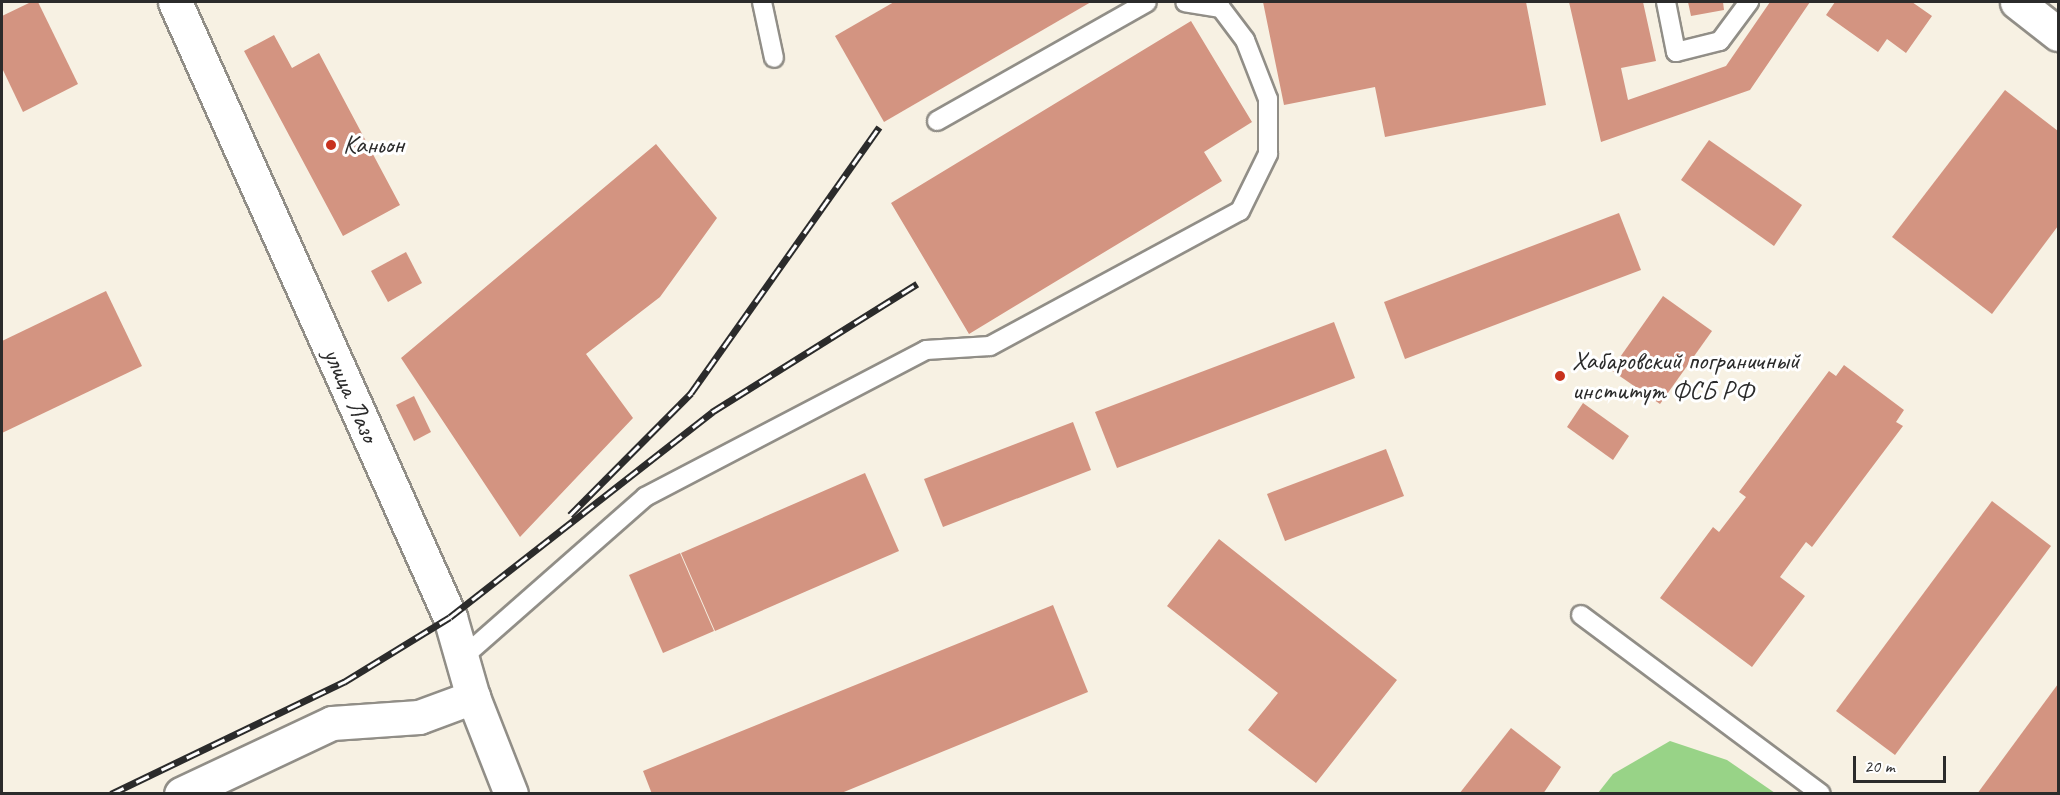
<!DOCTYPE html>
<html>
<head>
<meta charset="utf-8">
<style>
  body { margin:0 }
  #map { position:relative; width:2060px; height:795px; overflow:hidden; background:#f7f1e3; font-family:Caveat,sans-serif }
  div>[style] { position:absolute }
  [style*='--x'] { left:calc(var(--x)*1px); top:calc(var(--y)*1px); width:calc(var(--w)*1px); rotate:calc(var(--a)*1deg) }
  .green>* { inset:0; background:#98d387 }
  .building>* { inset:0; background:#d39481 }
  .roads { filter:drop-shadow(2px 0 #918e87) drop-shadow(-2px 0 #918e87) drop-shadow(0 2px #918e87) drop-shadow(0 -2px #918e87) }
  .lane>* { height:18px; margin:-9px; padding:0 9px; transform-origin:9px; border-radius:9px; background:#fff }
  .street>* { height:33px; margin:-16.5px; padding:0 16.5px; transform-origin:16.5px; border-radius:16.5px; background:#fff }
  .rail>* { height:7px; margin-top:-3.5px; transform-origin:0; background:repeating-linear-gradient(90deg,#fff 0 14px,#2b2b2b 0 28px); box-sizing:border-box; border-block:2px solid #2b2b2b }
  .dots>* { width:16px; height:16px; translate:-50% -50%; box-sizing:border-box; border:3px solid #fff; border-radius:50% }
  span { translate:-50% -50%; white-space:nowrap; text-align:center; line-height:1.15; -webkit-text-stroke:6px #fff; paint-order:stroke }
  .poi-label { font-size:26px; color:#2b2b2b }
  .left { translate:0 -50%; text-align:left }
  .street-label { font-size:26px; color:#2b2b2b }
  .frame { position:absolute; inset:0; border:3px solid #2b2b2b; pointer-events:none }
  .scale { position:absolute; left:1853px; top:756px; width:93px; height:27px; box-sizing:border-box; border:3px solid #2b2b2b; border-top:0; padding-left:8px; font-size:18px; line-height:21px; white-space:nowrap; color:#2b2b2b; -webkit-text-stroke:4px #fff; paint-order:stroke }
</style>
</head>
<body>
<div id="map">
  <div class="green">
    <i style="clip-path:polygon(1670px 741px,1727px 760px,1775px 793px,1598px 793px,1613px 774px)"></i>
  </div>
  <div class="building">
    <i style="clip-path:polygon(31px 2px,38px 2px,78px 84px,23px 112px,2px 68px,2px 16px)"></i>
    <i style="clip-path:polygon(894px 2px,1091px 2px,884px 122px,835px 36px)"></i>
    <i style="clip-path:polygon(1263px 2px,1526px 2px,1546px 105px,1385px 137px,1375px 87px,1284px 105px)"></i>
    <i style="clip-path:polygon(1569px 2px,1643px 2px,1656px 61px,1621px 68px,1628px 100px,1726px 66px,1770px 2px,1810px 2px,1750px 90px,1601px 142px)"></i>
    <i style="clip-path:polygon(1688px 2px,1723px 2px,1724px 10px,1691px 16px)"></i>
    <i style="clip-path:polygon(1835px 2px,1912px 2px,1932px 16px,1906px 53px,1887px 39px,1878px 52px,1826px 15px)"></i>
    <i style="clip-path:polygon(1191px 21px,1252px 122px,1204px 152px,1222px 181px,969px 334px,891px 203px)"></i>
    <i style="clip-path:polygon(274px 35px,292px 68px,319px 53px,400px 205px,343px 236px,244px 51px)"></i>
    <i style="clip-path:polygon(2005px 90px,2058px 131px,2058px 226px,1992px 314px,1892px 237px)"></i>
    <i style="clip-path:polygon(1709px 140px,1802px 205px,1774px 246px,1681px 180px)"></i>
    <i style="clip-path:polygon(656px 144px,717px 218px,660px 297px,586px 354px,633px 418px,520px 537px,401px 358px)"></i>
    <i style="clip-path:polygon(1619px 213px,1641px 270px,1405px 359px,1384px 302px)"></i>
    <i style="clip-path:polygon(406px 252px,422px 283px,388px 302px,371px 271px)"></i>
    <i style="clip-path:polygon(106px 291px,142px 366px,2px 433px,2px 341px)"></i>
    <i style="clip-path:polygon(1663px 296px,1712px 331px,1660px 404px,1611px 370px)"></i>
    <i style="clip-path:polygon(1334px 322px,1355px 378px,1117px 468px,1095px 412px)"></i>
    <i style="clip-path:polygon(1844px 365px,1904px 410px,1896px 422px,1903px 426px,1812px 547px,1806px 542px,1780px 577px,1805px 596px,1752px 667px,1660px 598px,1713px 527px,1719px 532px,1746px 497px,1739px 492px,1829px 371px,1836px 376px)"></i>
    <i style="clip-path:polygon(414px 396px,431px 432px,414px 441px,396px 405px)"></i>
    <i style="clip-path:polygon(1583px 403px,1629px 436px,1613px 460px,1567px 427px)"></i>
    <i style="clip-path:polygon(1073px 422px,1091px 470px,943px 527px,924px 479px)"></i>
    <i style="clip-path:polygon(1386px 449px,1404px 496px,1285px 541px,1267px 494px)"></i>
    <i style="clip-path:polygon(865px 473px,899px 551px,715px 631px,681px 553px)"></i>
    <i style="clip-path:polygon(1992px 501px,2051px 546px,1895px 755px,1836px 711px)"></i>
    <i style="clip-path:polygon(1219px 539px,1397px 680px,1316px 783px,1248px 730px,1278px 693px,1167px 606px)"></i>
    <i style="clip-path:polygon(680px 553px,714px 631px,663px 653px,629px 575px)"></i>
    <i style="clip-path:polygon(1053px 605px,1088px 692px,839px 794px,652px 794px,643px 771px)"></i>
    <i style="clip-path:polygon(2058px 684px,2058px 794px,1977px 794px)"></i>
    <i style="clip-path:polygon(1511px 728px,1561px 767px,1543px 794px,1459px 794px)"></i>
  </div>
  <div class="roads">
    <div class="lane">
      <i style="--x:762;--y:2;--w:57;--a:77.9"></i>
      <i style="--x:1666;--y:2;--w:51;--a:78.7"></i>
      <i style="--x:1676;--y:52;--w:45;--a:-14"></i>
      <i style="--x:1720;--y:41;--w:49;--a:-53.4"></i>
      <i style="--x:937;--y:121;--w:241;--a:-29.5"></i>
      <i style="--x:1581;--y:615;--w:299;--a:36.7"></i>
      <i style="--x:462;--y:658;--w:244;--a:-41.3"></i>
      <i style="--x:645;--y:497;--w:317;--a:-27.6"></i>
      <i style="--x:926;--y:350;--w:64;--a:-3.6"></i>
      <i style="--x:990;--y:346;--w:284;--a:-28.4"></i>
      <i style="--x:1240;--y:211;--w:64;--a:-63.8"></i>
      <i style="--x:1268;--y:154;--w:55;--a:-90"></i>
      <i style="--x:1268;--y:99;--w:63;--a:-111.3"></i>
      <i style="--x:1245;--y:40;--w:40;--a:-127"></i>
      <i style="--x:1221;--y:8;--w:36;--a:-171"></i>
    </div>
    <div class="street">
      <i style="--x:175;--y:2;--w:674;--a:65.91"></i>
      <i style="--x:450;--y:617;--w:83;--a:74"></i>
      <i style="--x:473;--y:697;--w:104;--a:68.6"></i>
      <i style="--x:2017;--y:2;--w:52;--a:38"></i>
      <i style="--x:181;--y:794;--w:167;--a:-25.2"></i>
      <i style="--x:332;--y:723;--w:87;--a:-3.9"></i>
      <i style="--x:419;--y:717;--w:58;--a:-20.3"></i>
    </div>
  </div>
  <div class="rail">
    <i style="--x:570;--y:515;--w:172;--a:-45.2"></i>
    <i style="--x:691;--y:393;--w:326;--a:-54.7"></i>
    <i style="--x:111;--y:794;--w:259;--a:-25.7"></i>
    <i style="--x:344;--y:682;--w:124;--a:-31.5"></i>
    <i style="--x:450;--y:617;--w:333;--a:-38"></i>
    <i style="--x:712;--y:412;--w:242;--a:-32"></i>
  </div>
  <div class="dots">
    <i style="left:331px;top:145px;background:#c8321e"></i>
    <i style="left:1560px;top:376px;background:#c8321e"></i>
  </div>
  <div class="poi-label">
    <span class="left" style="left:343px;top:145px">Каньон</span>
    <span class="left" style="left:1572px;top:376px">Хабаровский пограничный<br>институт ФСБ РФ</span>
  </div>
  <div class="street-label">
    <span style="left:351px;top:395px;rotate:66deg">улица Лазо</span>
  </div>
  <div class="frame"></div>
  <div class="scale">20 m</div>
</div>
</body>
</html>
